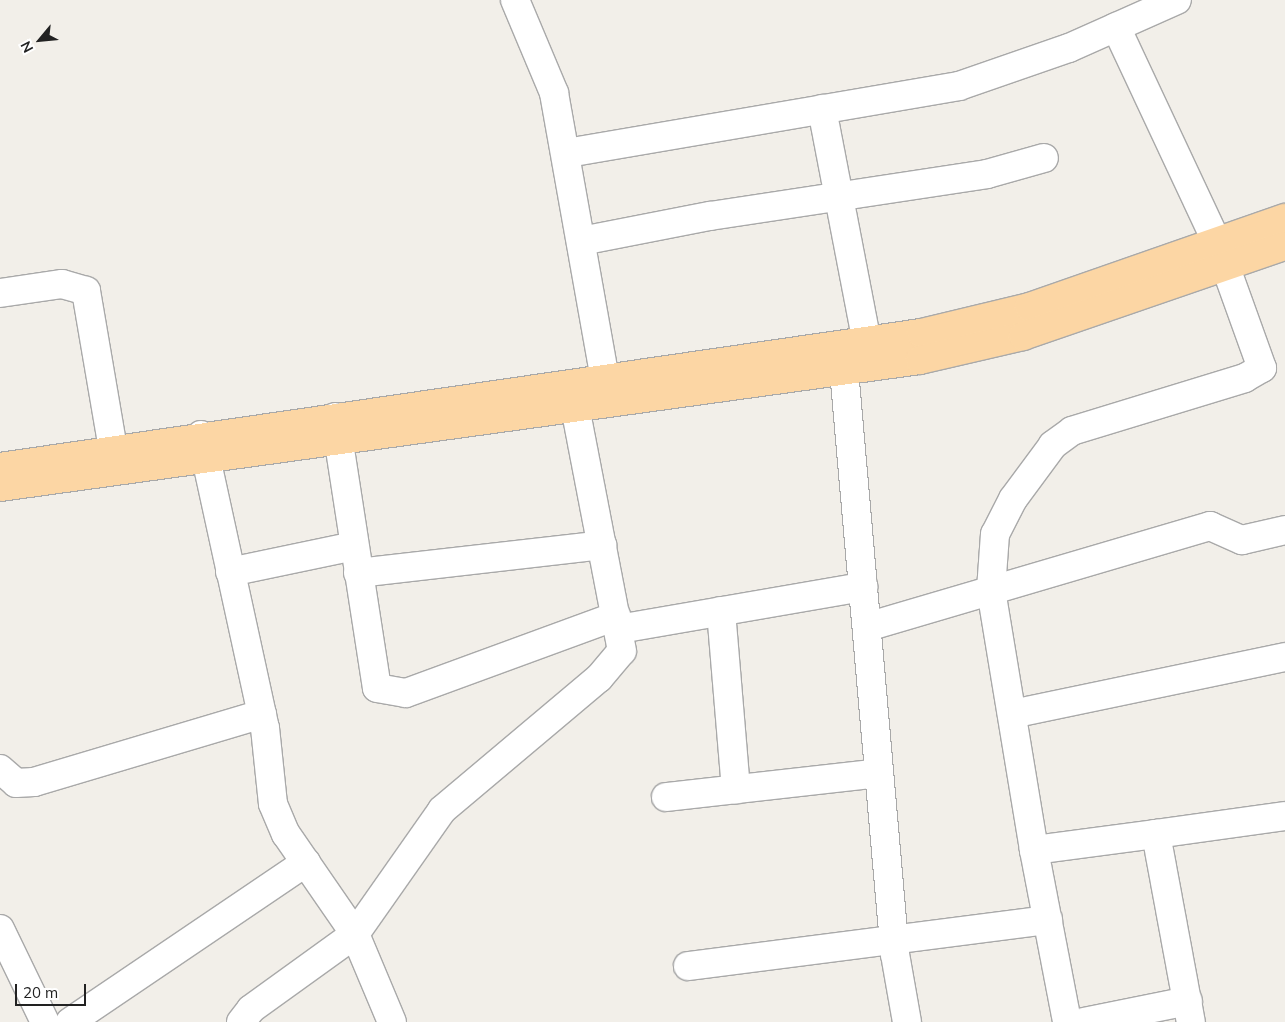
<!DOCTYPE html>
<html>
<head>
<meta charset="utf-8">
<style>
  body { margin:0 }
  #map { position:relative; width:1285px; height:1022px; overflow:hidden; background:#f2efe9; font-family:Mulish,sans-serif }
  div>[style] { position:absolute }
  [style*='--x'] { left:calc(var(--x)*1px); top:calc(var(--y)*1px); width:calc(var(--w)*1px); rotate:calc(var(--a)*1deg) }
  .roads { filter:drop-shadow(1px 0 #a9a9a9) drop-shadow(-1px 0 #a9a9a9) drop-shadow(0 1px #a9a9a9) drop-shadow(0 -1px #a9a9a9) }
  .minor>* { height:28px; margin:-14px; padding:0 14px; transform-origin:14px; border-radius:14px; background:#fff }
  .major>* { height:28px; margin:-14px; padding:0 14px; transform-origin:14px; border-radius:14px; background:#fcd6a4 }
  span { translate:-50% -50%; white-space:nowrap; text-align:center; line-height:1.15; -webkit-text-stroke:4.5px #fff; paint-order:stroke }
  .north { position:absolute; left:15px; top:15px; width:50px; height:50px; -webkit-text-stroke:4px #fff; paint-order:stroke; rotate:242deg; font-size:14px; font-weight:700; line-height:20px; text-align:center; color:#222 }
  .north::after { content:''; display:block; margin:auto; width:18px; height:22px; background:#222; clip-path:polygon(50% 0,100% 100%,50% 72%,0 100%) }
  .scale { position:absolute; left:15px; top:984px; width:71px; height:22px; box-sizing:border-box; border:2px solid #222; border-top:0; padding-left:6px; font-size:15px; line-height:18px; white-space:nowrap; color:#222; -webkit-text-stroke:4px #fff; paint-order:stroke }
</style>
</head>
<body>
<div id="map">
  <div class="roads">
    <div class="minor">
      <i style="--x:515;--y:0;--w:101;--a:67.2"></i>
      <i style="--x:554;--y:93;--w:291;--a:79.9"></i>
      <i style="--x:1116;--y:27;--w:238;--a:64.9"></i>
      <i style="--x:1217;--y:243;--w:133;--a:70.2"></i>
      <i style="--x:1262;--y:368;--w:20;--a:150"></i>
      <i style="--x:1245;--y:378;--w:181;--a:163"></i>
      <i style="--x:1072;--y:431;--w:24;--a:144"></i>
      <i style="--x:1053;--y:445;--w:67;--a:126.5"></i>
      <i style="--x:1013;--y:499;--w:39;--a:117"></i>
      <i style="--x:995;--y:534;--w:56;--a:94.1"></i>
      <i style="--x:991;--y:590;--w:264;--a:80.6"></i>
      <i style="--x:1034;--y:850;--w:123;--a:-7.5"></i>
      <i style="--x:1156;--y:834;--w:191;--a:79.5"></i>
      <i style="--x:822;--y:109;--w:259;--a:79.1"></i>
      <i style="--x:567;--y:153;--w:398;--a:-9.7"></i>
      <i style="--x:959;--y:86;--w:116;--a:-19.1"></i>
      <i style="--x:1069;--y:48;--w:118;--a:-24"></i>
      <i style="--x:581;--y:241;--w:131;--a:-11"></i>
      <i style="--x:710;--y:216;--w:280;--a:-8.6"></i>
      <i style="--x:987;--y:174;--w:59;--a:-15.7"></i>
      <i style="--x:0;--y:293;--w:63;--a:-8.3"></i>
      <i style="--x:62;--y:284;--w:25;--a:16"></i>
      <i style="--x:86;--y:291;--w:160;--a:80.3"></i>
      <i style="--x:844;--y:370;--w:586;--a:85.01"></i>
      <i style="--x:895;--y:954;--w:69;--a:80"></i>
      <i style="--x:335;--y:417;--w:274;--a:81.2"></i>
      <i style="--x:377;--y:688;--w:29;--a:10"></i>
      <i style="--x:406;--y:693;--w:224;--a:-20.1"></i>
      <i style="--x:201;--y:435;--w:300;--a:77.7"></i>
      <i style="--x:265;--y:728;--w:76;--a:84"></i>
      <i style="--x:273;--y:804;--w:33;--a:67"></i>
      <i style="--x:286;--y:834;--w:121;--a:55.4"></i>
      <i style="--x:355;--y:934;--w:95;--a:67.2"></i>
      <i style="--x:230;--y:572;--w:127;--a:-11.8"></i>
      <i style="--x:358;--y:573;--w:246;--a:-6.5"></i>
      <i style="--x:721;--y:611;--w:179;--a:85.2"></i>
      <i style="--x:867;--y:627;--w:358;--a:-16.4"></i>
      <i style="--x:1210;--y:526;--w:35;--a:24"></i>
      <i style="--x:1242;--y:540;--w:44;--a:-13.1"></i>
      <i style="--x:619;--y:629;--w:248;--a:-9.8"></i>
      <i style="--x:1012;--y:714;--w:279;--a:-11.8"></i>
      <i style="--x:0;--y:769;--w:21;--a:41"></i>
      <i style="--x:16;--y:783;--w:18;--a:-3"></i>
      <i style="--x:34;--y:782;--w:238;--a:-16.6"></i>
      <i style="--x:666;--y:797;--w:214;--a:-6.4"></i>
      <i style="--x:1156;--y:834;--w:130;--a:-7.9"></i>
      <i style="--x:1034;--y:850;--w:175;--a:79.1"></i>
      <i style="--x:0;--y:929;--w:103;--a:64.2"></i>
      <i style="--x:688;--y:966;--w:363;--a:-7.3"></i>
      <i style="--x:70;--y:1022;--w:285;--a:-34.1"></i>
      <i style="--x:241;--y:1022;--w:16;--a:-52"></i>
      <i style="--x:251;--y:1009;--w:128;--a:-35.8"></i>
      <i style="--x:355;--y:934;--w:151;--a:-54.9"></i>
      <i style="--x:442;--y:810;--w:205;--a:-40.1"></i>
      <i style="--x:599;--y:678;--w:35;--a:-50"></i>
      <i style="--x:622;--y:651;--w:271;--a:-100.9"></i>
      <i style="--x:1084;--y:1022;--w:106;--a:-11.4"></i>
    </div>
    <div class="major">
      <i style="--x:0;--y:467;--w:931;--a:-8.28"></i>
      <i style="--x:921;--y:333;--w:111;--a:-13.5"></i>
      <i style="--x:1029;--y:307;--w:271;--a:-19.2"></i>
      <i style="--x:0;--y:487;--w:929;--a:-7.86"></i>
      <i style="--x:920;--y:360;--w:106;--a:-13.1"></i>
      <i style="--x:1023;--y:336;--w:277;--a:-19"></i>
    </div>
  </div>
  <div class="north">N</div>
  <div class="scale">20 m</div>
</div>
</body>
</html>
